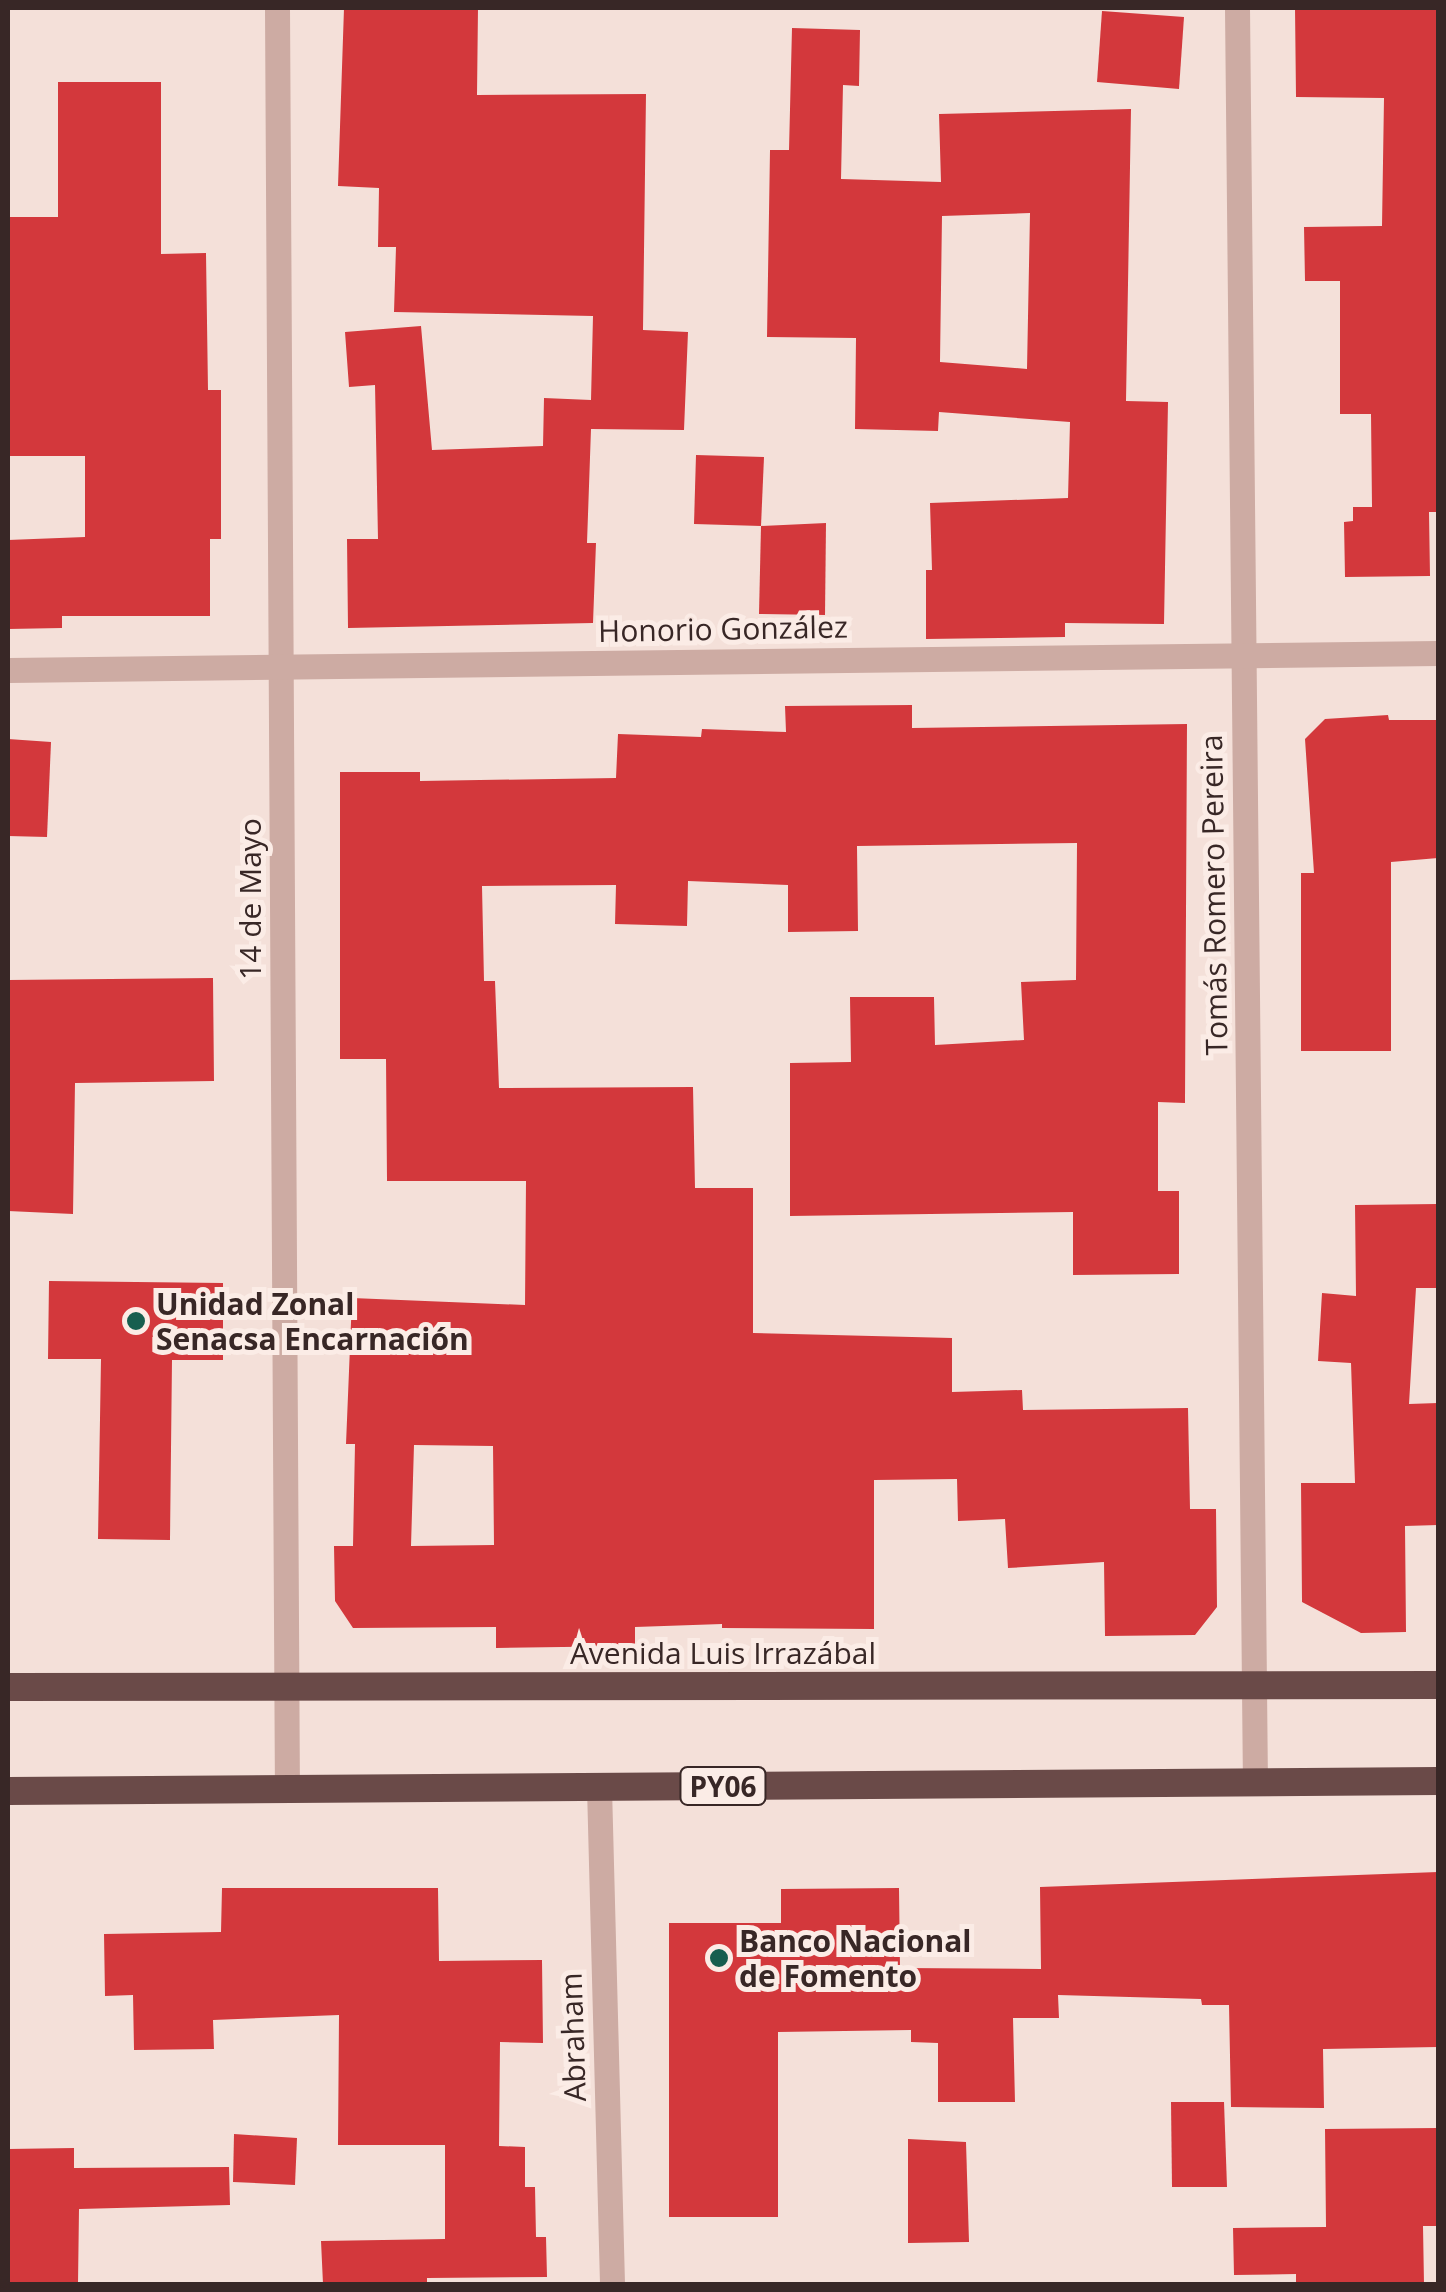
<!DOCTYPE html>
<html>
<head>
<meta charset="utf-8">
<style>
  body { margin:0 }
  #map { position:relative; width:1446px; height:2292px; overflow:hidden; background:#f4e0d9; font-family:"Open Sans",sans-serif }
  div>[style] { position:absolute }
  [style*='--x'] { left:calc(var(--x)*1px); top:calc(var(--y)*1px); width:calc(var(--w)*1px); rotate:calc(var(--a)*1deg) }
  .building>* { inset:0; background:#d3383c }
  .minor>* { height:25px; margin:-12.5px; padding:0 12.5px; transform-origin:12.5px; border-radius:12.5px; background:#cdaba3 }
  .trunk>* { height:28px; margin:-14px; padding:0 14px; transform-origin:14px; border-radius:14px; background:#6a4a48 }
  .dots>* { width:28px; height:28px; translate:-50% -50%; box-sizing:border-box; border:5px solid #fbece6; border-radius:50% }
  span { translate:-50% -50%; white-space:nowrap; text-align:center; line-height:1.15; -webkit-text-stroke:10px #fbece6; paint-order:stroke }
  .shield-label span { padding:2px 8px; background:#fbece6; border:2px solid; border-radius:8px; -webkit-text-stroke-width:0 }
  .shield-label { font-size:28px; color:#382726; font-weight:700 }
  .street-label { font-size:30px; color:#382726 }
  .poi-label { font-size:30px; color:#382726; font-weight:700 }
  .left { translate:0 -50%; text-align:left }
  .frame { position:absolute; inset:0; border:10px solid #382726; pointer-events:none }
</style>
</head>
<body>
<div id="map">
  <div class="building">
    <i style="clip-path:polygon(344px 8px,478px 8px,477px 95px,646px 94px,643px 330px,688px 332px,684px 430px,591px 429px,587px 543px,596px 543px,593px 623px,348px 628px,347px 539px,378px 539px,375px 385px,349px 387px,345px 332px,421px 326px,432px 450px,543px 446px,544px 398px,591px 400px,593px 316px,394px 312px,396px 247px,378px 247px,379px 188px,338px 186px)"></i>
    <i style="clip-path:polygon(1295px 8px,1438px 8px,1438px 512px,1429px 512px,1430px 576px,1345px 577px,1344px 522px,1353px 521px,1353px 507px,1372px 507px,1371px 414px,1340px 414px,1340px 281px,1305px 281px,1304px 227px,1382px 226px,1384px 98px,1296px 97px)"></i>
    <i style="clip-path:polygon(1102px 11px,1184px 17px,1179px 89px,1097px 82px)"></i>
    <i style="clip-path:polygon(evenodd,792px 28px,860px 30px,859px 86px,843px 85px,841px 179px,941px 182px,939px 114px,1131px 109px,1126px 401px,1168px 402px,1164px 624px,1065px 623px,1065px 637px,926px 639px,926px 570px,932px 570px,930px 503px,1068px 498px,1070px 422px,939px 412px,938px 431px,855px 429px,856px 338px,767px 337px,770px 150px,789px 150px,792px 28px,1030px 213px,1027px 369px,940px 362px,942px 216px,1030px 213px)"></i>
    <i style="clip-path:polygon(58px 82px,161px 82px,161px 254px,206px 253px,208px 390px,221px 390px,221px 539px,210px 539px,210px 616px,62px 616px,62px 628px,8px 629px,8px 540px,85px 537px,85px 456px,8px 456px,8px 217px,58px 217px)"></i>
    <i style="clip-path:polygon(696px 455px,764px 457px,761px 526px,694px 524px)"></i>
    <i style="clip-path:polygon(826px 523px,825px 615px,759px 614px,761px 526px)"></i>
    <i style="clip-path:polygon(evenodd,912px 705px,912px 728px,1187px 724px,1185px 1103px,1158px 1102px,1158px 1191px,1179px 1191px,1179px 1274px,1073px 1275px,1073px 1212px,790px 1216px,790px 1063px,851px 1062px,850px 997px,934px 997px,935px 1045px,1024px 1040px,1021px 982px,1076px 980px,1077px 843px,857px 846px,858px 931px,788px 932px,788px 885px,688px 881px,687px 926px,615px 924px,616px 885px,482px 886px,484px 981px,495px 981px,499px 1088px,693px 1087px,695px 1188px,753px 1188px,753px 1333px,952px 1338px,952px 1392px,1022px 1390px,1023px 1410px,1188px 1408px,1190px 1509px,1216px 1509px,1217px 1607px,1195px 1635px,1105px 1636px,1104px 1562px,1008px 1568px,1005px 1519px,958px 1521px,957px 1479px,874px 1480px,874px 1629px,722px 1628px,722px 1624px,635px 1627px,635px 1646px,496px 1648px,496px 1627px,353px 1628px,335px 1601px,334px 1546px,353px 1546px,355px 1444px,346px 1444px,352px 1298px,525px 1305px,526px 1181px,387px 1181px,386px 1059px,340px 1059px,340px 772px,420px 772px,420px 781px,616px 778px,618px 734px,701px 737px,702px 729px,786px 732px,785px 706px,912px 705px,414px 1445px,493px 1446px,494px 1545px,411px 1546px,414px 1445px)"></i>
    <i style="clip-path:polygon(1388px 715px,1389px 720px,1438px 720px,1438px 858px,1391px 862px,1391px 1051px,1301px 1051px,1301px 873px,1314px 873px,1305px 739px,1325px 719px)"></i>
    <i style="clip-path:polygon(8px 739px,51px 742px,47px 837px,8px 836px)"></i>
    <i style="clip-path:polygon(213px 978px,214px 1081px,75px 1083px,73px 1214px,8px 1211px,8px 980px)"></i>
    <i style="clip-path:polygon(1438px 1204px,1438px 1288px,1416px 1288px,1409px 1404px,1438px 1403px,1438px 1525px,1405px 1526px,1406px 1632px,1361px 1633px,1302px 1602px,1301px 1483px,1355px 1483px,1351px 1363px,1318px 1361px,1322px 1293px,1356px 1296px,1355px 1205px)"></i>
    <i style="clip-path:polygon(49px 1281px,223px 1283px,223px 1360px,172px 1360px,170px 1540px,98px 1539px,101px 1359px,48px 1359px)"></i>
    <i style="clip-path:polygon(1438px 1872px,1438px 2047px,1323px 2049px,1324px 2108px,1231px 2107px,1229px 2005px,1202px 2005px,1201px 1999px,1058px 1995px,1059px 2018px,1013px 2018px,1015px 2102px,938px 2102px,938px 2043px,911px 2042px,911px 2030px,778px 2032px,778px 2217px,669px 2217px,669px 1923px,781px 1923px,781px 1889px,899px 1888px,900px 1968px,1041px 1969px,1040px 1887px)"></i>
    <i style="clip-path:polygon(222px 1888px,438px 1888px,439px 1961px,542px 1960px,543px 2043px,500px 2042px,499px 2146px,525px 2147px,525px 2187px,535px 2187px,536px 2237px,546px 2237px,547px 2277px,427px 2278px,427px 2284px,323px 2284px,321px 2241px,445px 2239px,445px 2145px,338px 2145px,339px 2015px,213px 2020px,214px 2049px,134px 2050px,133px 1995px,105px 1996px,104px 1934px,221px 1932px)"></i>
    <i style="clip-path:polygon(1171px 2102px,1224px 2102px,1227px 2187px,1172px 2187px)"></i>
    <i style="clip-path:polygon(1438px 2128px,1438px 2226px,1423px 2226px,1424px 2284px,1296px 2284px,1296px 2274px,1234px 2275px,1233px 2228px,1326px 2227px,1325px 2129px)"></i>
    <i style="clip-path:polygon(234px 2134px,297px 2138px,295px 2185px,233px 2182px)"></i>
    <i style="clip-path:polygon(908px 2139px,966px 2142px,969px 2242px,908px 2243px)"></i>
    <i style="clip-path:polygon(74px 2148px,74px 2168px,229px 2167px,230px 2205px,79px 2209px,78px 2284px,8px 2284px,8px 2149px)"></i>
  </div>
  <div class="minor">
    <i style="--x:277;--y:8;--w:1781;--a:89.68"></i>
    <i style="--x:1237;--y:8;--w:1774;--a:89.42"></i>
    <i style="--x:8;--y:670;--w:1430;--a:-0.68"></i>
    <i style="--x:599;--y:1787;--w:497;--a:88.5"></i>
  </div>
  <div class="trunk">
    <i style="--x:8;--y:1687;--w:1430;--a:-0.08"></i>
    <i style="--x:8;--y:1791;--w:1430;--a:-0.4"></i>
  </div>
  <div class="dots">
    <i style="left:136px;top:1321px;background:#175e4f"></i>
    <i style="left:719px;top:1958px;background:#175e4f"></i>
  </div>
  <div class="shield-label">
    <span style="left:723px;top:1786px">PY06</span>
  </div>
  <div class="street-label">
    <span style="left:723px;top:629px;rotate:-1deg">Honorio González</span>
    <span style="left:1214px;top:895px;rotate:-91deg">Tomás Romero Pereira</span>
    <span style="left:250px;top:899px;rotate:-90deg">14 de Mayo</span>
    <span style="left:723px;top:1653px">Avenida Luis Irrazábal</span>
    <span style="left:573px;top:2037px;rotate:-92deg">Abraham</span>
  </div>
  <div class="poi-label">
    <span class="left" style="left:156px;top:1321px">Unidad Zonal<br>Senacsa Encarnación</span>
    <span class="left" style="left:739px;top:1958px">Banco Nacional<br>de Fomento</span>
  </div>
  <div class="frame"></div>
</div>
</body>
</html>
